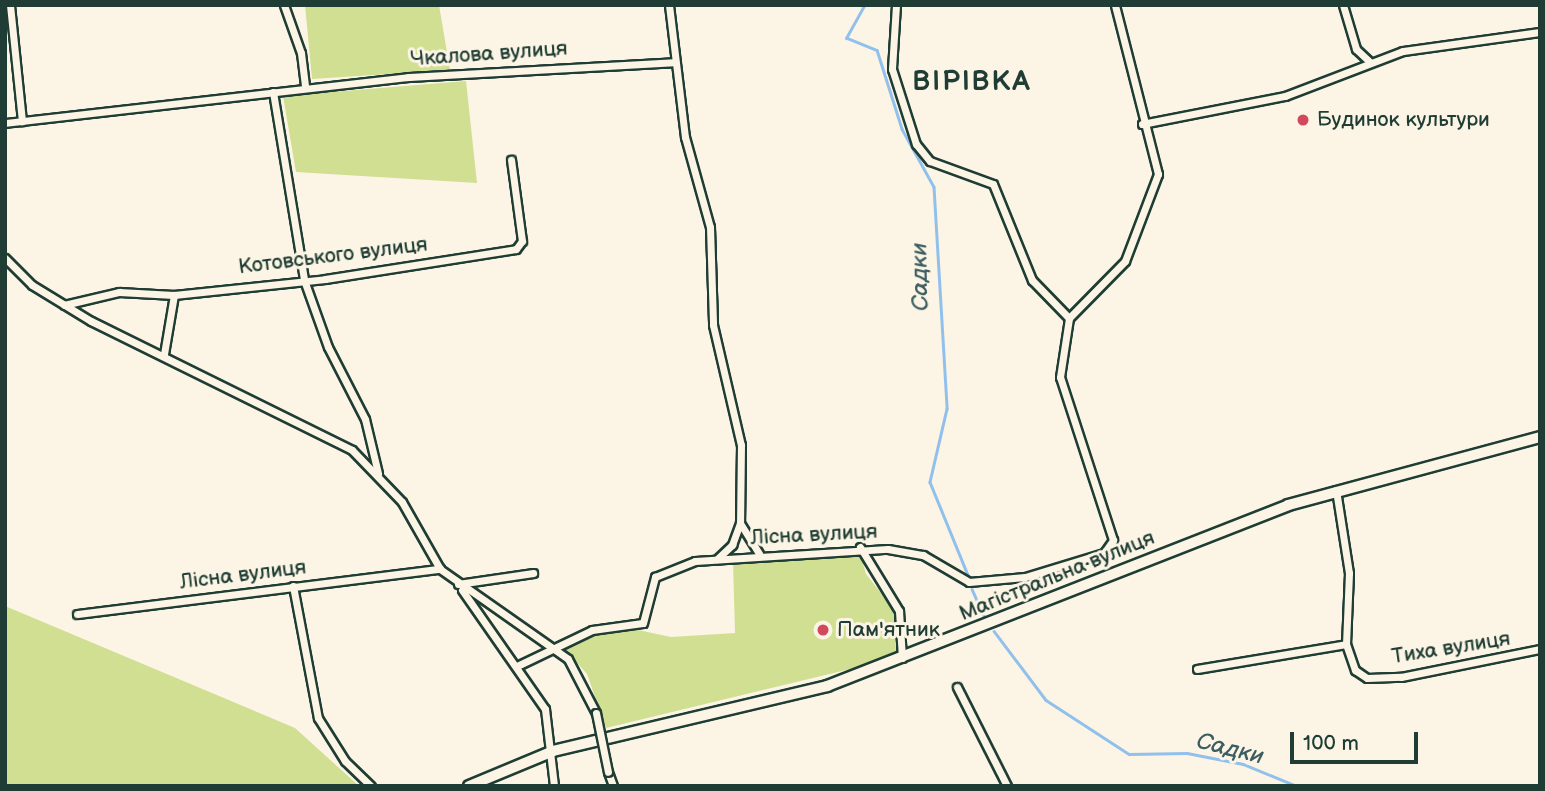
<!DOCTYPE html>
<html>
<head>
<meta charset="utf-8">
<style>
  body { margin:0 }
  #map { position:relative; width:1545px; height:791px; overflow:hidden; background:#fcf5e5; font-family:"Balsamiq Sans",sans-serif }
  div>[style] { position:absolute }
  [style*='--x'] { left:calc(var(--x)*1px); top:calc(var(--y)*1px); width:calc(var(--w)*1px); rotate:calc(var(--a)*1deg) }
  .green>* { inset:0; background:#d0df92 }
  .stream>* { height:2.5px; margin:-1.25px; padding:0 1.25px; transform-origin:1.25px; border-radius:1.25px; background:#92c0ec }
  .roads { filter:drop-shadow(2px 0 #1f3d34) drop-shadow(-2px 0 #1f3d34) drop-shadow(0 2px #1f3d34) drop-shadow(0 -2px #1f3d34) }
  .street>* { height:7px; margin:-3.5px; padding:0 3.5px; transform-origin:3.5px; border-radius:3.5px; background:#fcf5e5 }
  .secondary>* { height:10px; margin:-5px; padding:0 5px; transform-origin:5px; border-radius:5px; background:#fcf5e5 }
  .bridges { filter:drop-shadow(2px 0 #1f3d34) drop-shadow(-2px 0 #1f3d34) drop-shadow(0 2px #1f3d34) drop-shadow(0 -2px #1f3d34) }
  .street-bridge>* { height:7px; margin:-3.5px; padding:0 3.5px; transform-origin:3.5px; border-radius:3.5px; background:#fcf5e5 }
  .dots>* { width:19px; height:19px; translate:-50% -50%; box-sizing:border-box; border:4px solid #fcf5e5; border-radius:50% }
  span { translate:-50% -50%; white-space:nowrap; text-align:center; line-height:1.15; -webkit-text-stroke:6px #fcf5e5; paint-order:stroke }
  .street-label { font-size:21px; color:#1f3d34 }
  .poi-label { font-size:21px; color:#1f3d34 }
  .left { translate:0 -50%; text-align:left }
  .water-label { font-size:23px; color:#3c5e62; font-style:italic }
  .district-label { font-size:28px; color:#1f3d34; font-weight:700; letter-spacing:2px }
  .frame { position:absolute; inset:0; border:7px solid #1f3d34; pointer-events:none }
  .scale { position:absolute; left:1290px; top:732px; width:128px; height:32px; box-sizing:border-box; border:4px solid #1f3d34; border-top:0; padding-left:9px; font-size:21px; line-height:24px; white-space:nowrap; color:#1f3d34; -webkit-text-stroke:5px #fcf5e5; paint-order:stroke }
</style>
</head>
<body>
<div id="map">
  <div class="green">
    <i style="clip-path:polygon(305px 5px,439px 5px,450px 70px,312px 79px)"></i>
    <i style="clip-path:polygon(466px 81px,477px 183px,296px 172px,283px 96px)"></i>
    <i style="clip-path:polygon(860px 553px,866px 574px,895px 611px,896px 658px,606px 728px,587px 674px,565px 649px,593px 635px,638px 630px,671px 637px,735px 633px,733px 561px)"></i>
    <i style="clip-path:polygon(5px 606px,295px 728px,359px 786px,5px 786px)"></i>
  </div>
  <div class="stream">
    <i style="--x:865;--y:5;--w:38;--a:119"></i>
    <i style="--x:847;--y:38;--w:32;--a:22"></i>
    <i style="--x:877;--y:50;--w:83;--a:72.4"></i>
    <i style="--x:902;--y:129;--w:66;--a:61.1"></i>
    <i style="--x:934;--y:187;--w:222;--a:86.6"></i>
    <i style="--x:947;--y:409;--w:75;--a:103.1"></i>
    <i style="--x:930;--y:482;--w:100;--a:67.8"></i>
    <i style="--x:972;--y:589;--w:32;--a:66"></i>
    <i style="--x:994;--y:631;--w:86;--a:53"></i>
    <i style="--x:1046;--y:700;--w:99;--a:33"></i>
    <i style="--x:1129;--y:754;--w:58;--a:-1"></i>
    <i style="--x:1187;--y:753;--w:57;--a:11.1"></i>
    <i style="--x:1243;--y:764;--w:58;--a:22.2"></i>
  </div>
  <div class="roads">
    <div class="street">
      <i style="--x:10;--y:5;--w:117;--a:84.1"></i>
      <i style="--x:284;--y:5;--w:51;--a:70.5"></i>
      <i style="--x:301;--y:53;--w:34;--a:83"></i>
      <i style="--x:669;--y:5;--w:133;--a:83.1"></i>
      <i style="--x:685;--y:137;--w:93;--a:74.5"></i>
      <i style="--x:710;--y:227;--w:98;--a:88.2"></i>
      <i style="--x:713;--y:325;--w:123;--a:76.9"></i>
      <i style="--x:741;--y:445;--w:78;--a:90.7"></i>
      <i style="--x:896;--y:5;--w:64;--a:93.6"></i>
      <i style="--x:892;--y:69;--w:79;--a:72.3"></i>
      <i style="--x:916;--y:144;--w:22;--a:51"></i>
      <i style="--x:930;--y:161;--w:67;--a:20.1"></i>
      <i style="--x:993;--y:184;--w:104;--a:67.9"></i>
      <i style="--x:1032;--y:280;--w:53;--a:45.8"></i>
      <i style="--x:1343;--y:5;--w:46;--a:73.5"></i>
      <i style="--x:1356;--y:49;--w:19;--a:43"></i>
      <i style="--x:273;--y:92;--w:191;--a:80.6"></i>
      <i style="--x:304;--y:280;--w:71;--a:70.3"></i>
      <i style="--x:328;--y:347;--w:81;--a:62.8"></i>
      <i style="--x:365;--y:419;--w:56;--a:76.5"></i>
      <i style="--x:5;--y:123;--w:406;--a:-6.5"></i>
      <i style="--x:408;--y:77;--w:267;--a:-3.2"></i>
      <i style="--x:1142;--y:124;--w:146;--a:-11.1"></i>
      <i style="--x:1285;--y:96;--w:126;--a:-20.9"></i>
      <i style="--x:1403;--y:51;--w:138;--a:-7.9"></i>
      <i style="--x:5;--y:258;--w:38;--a:45"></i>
      <i style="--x:32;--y:285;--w:69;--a:31.4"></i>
      <i style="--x:91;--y:321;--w:291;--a:26.3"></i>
      <i style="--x:352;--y:450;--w:72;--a:46.1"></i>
      <i style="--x:402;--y:502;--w:77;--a:60.4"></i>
      <i style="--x:64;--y:305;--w:57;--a:-13.3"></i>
      <i style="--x:119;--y:292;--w:55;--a:3.1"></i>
      <i style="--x:174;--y:295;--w:152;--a:-6"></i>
      <i style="--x:325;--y:279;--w:193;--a:-8.9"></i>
      <i style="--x:516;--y:249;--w:10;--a:-53"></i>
      <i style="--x:522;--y:241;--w:82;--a:-97.7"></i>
      <i style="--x:164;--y:354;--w:60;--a:-80.4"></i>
      <i style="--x:1336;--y:490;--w:84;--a:81.1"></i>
      <i style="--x:1349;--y:573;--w:71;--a:92.4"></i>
      <i style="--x:1346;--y:644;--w:28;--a:71"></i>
      <i style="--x:1355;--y:670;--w:14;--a:34"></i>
      <i style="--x:1367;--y:678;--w:34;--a:-2"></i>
      <i style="--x:1401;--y:677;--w:142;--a:-11.4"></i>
      <i style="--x:860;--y:547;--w:75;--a:58.6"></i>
      <i style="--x:899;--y:611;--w:47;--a:86.3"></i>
      <i style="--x:717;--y:559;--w:21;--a:-43"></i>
      <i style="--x:732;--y:545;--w:23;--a:-70"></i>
      <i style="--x:740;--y:523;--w:36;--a:58"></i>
      <i style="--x:458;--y:584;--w:76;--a:-8.3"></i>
      <i style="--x:293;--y:586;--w:134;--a:79.3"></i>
      <i style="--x:318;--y:718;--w:51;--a:57.9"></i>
      <i style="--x:345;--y:761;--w:36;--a:44"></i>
      <i style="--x:462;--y:590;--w:145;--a:55.1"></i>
      <i style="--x:545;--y:709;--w:78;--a:83.3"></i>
      <i style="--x:77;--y:614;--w:366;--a:-7.1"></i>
      <i style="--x:440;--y:569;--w:156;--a:35.1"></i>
      <i style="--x:568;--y:659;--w:61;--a:62.6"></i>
      <i style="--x:517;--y:666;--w:83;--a:-25.6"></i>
      <i style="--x:592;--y:630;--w:51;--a:-7.8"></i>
      <i style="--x:643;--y:623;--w:48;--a:-75.4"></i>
      <i style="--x:655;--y:577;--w:43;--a:-21.8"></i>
      <i style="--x:695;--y:561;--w:193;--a:-3.6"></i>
      <i style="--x:888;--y:549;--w:36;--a:10"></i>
      <i style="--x:923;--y:555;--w:53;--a:30.4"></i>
      <i style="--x:969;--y:582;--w:56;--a:-5.1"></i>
      <i style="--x:1025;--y:577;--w:83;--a:-16.9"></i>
      <i style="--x:1104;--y:553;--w:16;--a:-55"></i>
      <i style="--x:1113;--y:540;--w:171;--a:-108"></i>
      <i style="--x:1060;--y:377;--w:60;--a:-81.3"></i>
      <i style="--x:1069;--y:318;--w:80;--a:-45.5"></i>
      <i style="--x:1125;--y:261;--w:93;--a:-69.2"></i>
      <i style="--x:1158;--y:174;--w:174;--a:-104.3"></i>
      <i style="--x:1197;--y:669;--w:151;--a:-9.5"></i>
      <i style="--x:957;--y:687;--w:111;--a:63.2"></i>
      <i style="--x:608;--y:772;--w:15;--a:70"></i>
    </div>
    <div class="secondary">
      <i style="--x:469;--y:786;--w:91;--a:-22.6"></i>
      <i style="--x:553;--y:751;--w:282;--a:-13.3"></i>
      <i style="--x:827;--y:686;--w:495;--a:-21.4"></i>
      <i style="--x:1288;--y:505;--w:261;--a:-15.1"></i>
    </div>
  </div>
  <div class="bridges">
    <div class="street-bridge">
      <i style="--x:596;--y:713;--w:60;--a:78.5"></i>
    </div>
  </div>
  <div class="dots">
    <i style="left:1303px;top:120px;background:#d1495b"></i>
    <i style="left:823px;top:630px;background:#d1495b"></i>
  </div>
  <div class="street-label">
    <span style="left:489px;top:54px;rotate:-4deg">Чкалова вулиця</span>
    <span style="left:333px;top:256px;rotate:-7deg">Котовського вулиця</span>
    <span style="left:814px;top:535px;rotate:-3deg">Лісна вулиця</span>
    <span style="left:243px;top:575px;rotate:-7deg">Лісна вулиця</span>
    <span style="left:1057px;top:576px;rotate:-22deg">Магістральна вулиця</span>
    <span style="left:1451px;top:648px;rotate:-9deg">Тиха вулиця</span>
  </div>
  <div class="poi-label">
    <span class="left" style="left:1317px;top:120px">Будинок культури</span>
    <span class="left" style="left:837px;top:630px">Пам'ятник</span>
  </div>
  <div class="water-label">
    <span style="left:920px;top:277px;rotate:-91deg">Садки</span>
    <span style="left:1230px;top:749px;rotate:14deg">Садки</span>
  </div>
  <div class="district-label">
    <span style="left:972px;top:82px">ВІРІВКА</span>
  </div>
  <div class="frame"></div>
  <div class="scale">100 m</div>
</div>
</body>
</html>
